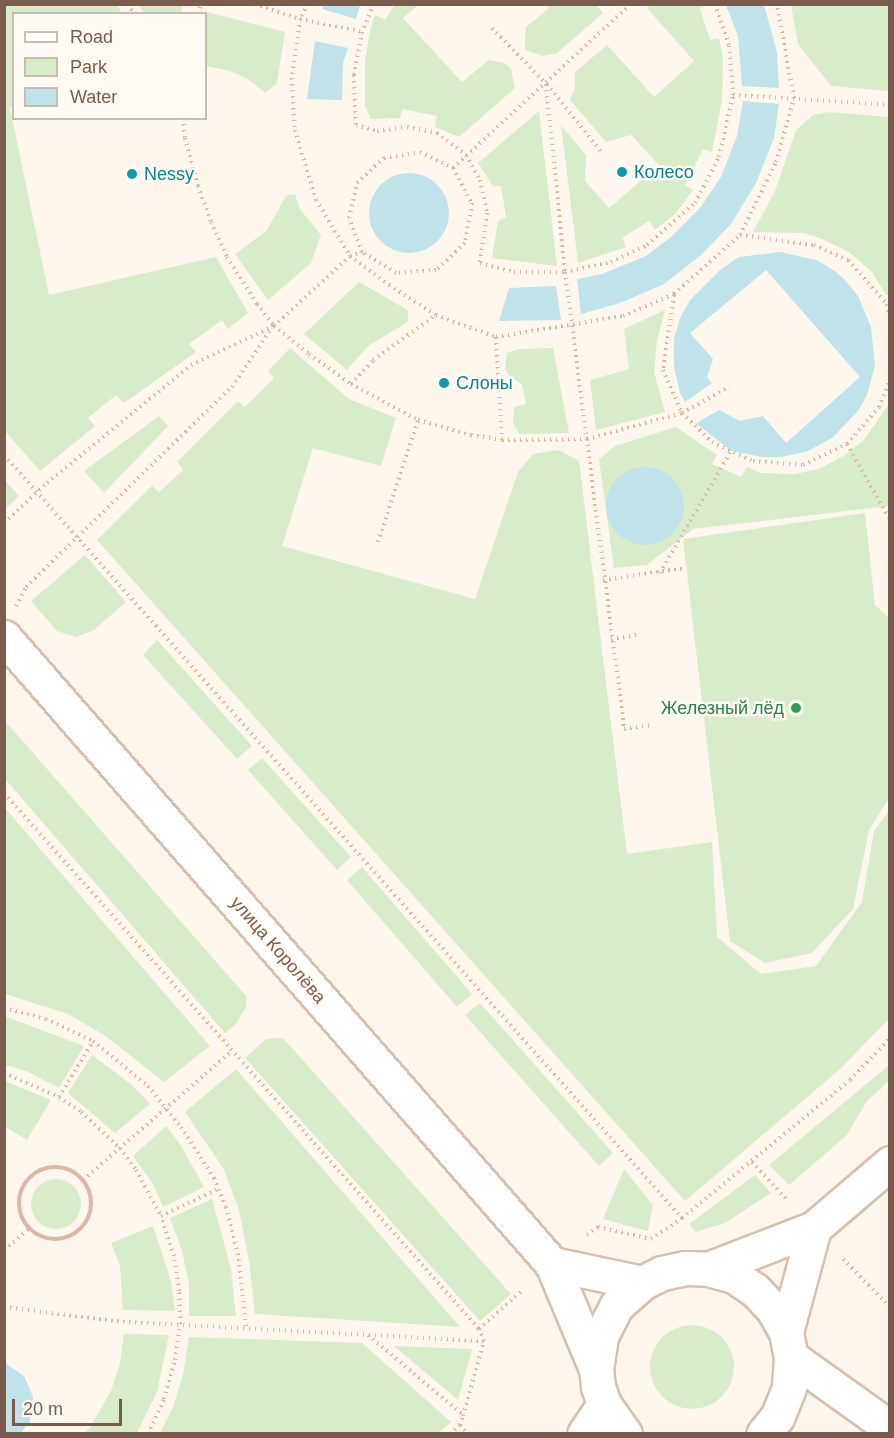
<!DOCTYPE html>
<html>
<head>
<meta charset="utf-8">
<style>
  body { margin:0 }
  #map { position:relative; width:894px; height:1438px; overflow:hidden; background:#fdf6ec; font-family:Arial,sans-serif }
  div>[style] { position:absolute }
  [style*='--x'] { left:calc(var(--x)*1px); top:calc(var(--y)*1px); width:calc(var(--w)*1px); rotate:calc(var(--a)*1deg) }
  .green>* { inset:0; background:#d8ecc9 }
  .round { border-radius:50% }
  .water>* { inset:0; background:#bfe3e8 }
  .path>* { height:4px; margin-top:-2px; transform-origin:0; background:repeating-linear-gradient(90deg,#d9b8a5 0 1.5px,transparent 0 6px) }
  .path>.ring { margin:-2px; padding:0; box-sizing:content-box; background:none; border:4px solid #d9b8a5; border-radius:50% }
  .roads { filter:drop-shadow(2px 0 #d6c0b0) drop-shadow(-2px 0 #d6c0b0) drop-shadow(0 2px #d6c0b0) drop-shadow(0 -2px #d6c0b0) }
  .secondary>* { height:33px; margin:-16.5px; padding:0 16.5px; transform-origin:16.5px; border-radius:16.5px; background:#fff }
  .dots>* { width:16px; height:16px; translate:-50% -50%; box-sizing:border-box; border:3px solid #fffaf3; border-radius:50% }
  span { translate:-50% -50%; white-space:nowrap; text-align:center; line-height:1.15; -webkit-text-stroke:5px #fffaf3; paint-order:stroke }
  .culture-label { font-size:18px; color:#0d838f }
  .left { translate:0 -50%; text-align:left }
  .leisure-label { font-size:18px; color:#27864d }
  .right { translate:-100% -50%; text-align:right }
  .street-label { font-size:18px; color:#7a5c4d }
  .frame { position:absolute; inset:0; border:6px solid #7a5c4d; pointer-events:none }
  .legend { position:absolute; left:12px; top:12px; width:195px; height:108px; box-sizing:border-box; background:#fffaf3; border:2px solid #cabbb1; margin:0; padding:8px 10px; list-style:none; font-size:18px; color:#7a5c4d }
  .legend li { display:flex; align-items:center; gap:12px; height:30px }
  .legend b { width:30px; border:2px solid #cabbb1 }
  .scale { position:absolute; left:12px; top:1399px; width:110px; height:27px; box-sizing:border-box; border:3px solid #7a5c4d; border-top:0; padding-left:8px; font-size:18px; line-height:21px; white-space:nowrap; color:#7a5c4d; -webkit-text-stroke:4px #fffaf3; paint-order:stroke }
</style>
</head>
<body>
<div id="map">
  <div class="green">
    <i style="clip-path:polygon(395px 4px,418px 5px,403px 18px,462px 82px,489px 60px,504px 63px,511px 69px,515px 88px,459px 137px,435px 127px,437px 116px,402px 109px,400px 118px,371px 119px,365px 106px,365px 59px,371px 27px,375px 15px,385px 20px)"></i>
    <i style="clip-path:polygon(652px 4px,706px 5px,700px 9px,710px 40px,719px 38px,723px 58px,722px 100px,712px 152px,703px 149px,685px 185px,693px 190px,675px 214px,655px 230px,649px 221px,622px 238px,626px 247px,578px 263px,561px 125px,586px 155px,585px 181px,609px 208px,659px 165px,631px 135px,606px 142px,570px 100px,575px 89px,575px 72px,607px 45px,654px 97px,694px 61px,647px 8px)"></i>
    <i style="clip-path:polygon(4px 5px,117px 5px,122px 13px,14px 14px,14px 107px,10px 108px,49px 295px,216px 257px,248px 313px,228px 329px,222px 320px,189px 344px,196px 352px,124px 403px,116px 395px,88px 418px,95px 426px,40px 471px,5px 431px)"></i>
    <i style="clip-path:polygon(138px 5px,183px 5px,181px 14px,144px 13px)"></i>
    <i style="clip-path:polygon(547px 5px,596px 5px,603px 13px,557px 53px,543px 56px,525px 50px,525px 36px,526px 27px,549px 8px)"></i>
    <i style="clip-path:polygon(791px 5px,889px 5px,889px 91px,831px 86px,798px 44px)"></i>
    <i style="clip-path:polygon(207px 12px,285px 32px,277px 83px,265px 93px,248px 79px,230px 71px,206px 66px)"></i>
    <i style="clip-path:polygon(539px 111px,557px 266px,492px 258px,498px 221px,506px 217px,501px 186px,493px 186px,478px 163px)"></i>
    <i style="clip-path:polygon(829px 112px,889px 117px,890px 294px,886px 295px,872px 272px,849px 252px,820px 238px,804px 233px,753px 232px,775px 191px,796px 130px,813px 115px)"></i>
    <i style="clip-path:polygon(295px 194px,300px 209px,321px 235px,311px 263px,268px 300px,235px 254px,266px 231px,286px 196px)"></i>
    <i style="clip-path:polygon(359px 282px,408px 310px,408px 322px,368px 346px,347px 370px,304px 334px)"></i>
    <i style="clip-path:polygon(665px 310px,657px 341px,654px 372px,665px 412px,596px 430px,590px 380px,629px 369px,624px 329px)"></i>
    <i style="clip-path:polygon(290px 348px,349px 399px,396px 418px,381px 466px,313px 448px,282px 546px,475px 599px,518px 472px,533px 454px,559px 450px,579px 461px,627px 854px,712px 842px,717px 937px,761px 974px,816px 966px,862px 902px,874px 831px,889px 811px,889px 1019px,839px 1070px,685px 1201px,97px 540px,152px 486px,159px 492px,183px 470px,177px 462px,238px 401px,245px 407px,274px 378px,268px 371px)"></i>
    <i style="clip-path:polygon(553px 348px,569px 433px,519px 434px,513px 422px,514px 407px,526px 404px,522px 384px,511px 378px,505px 369px,507px 353px,519px 349px)"></i>
    <i style="clip-path:polygon(889px 404px,889px 506px,693px 529px,647px 565px,614px 568px,599px 459px,615px 446px,676px 427px,717px 455px,712px 464px,741px 477px,747px 467px,761px 473px,795px 474px,819px 469px,843px 456px,863px 441px)"></i>
    <i style="clip-path:polygon(159px 416px,168px 426px,104px 493px,84px 471px)"></i>
    <i style="clip-path:polygon(5px 480px,19px 496px,5px 509px)"></i>
    <i style="clip-path:polygon(865px 513px,875px 605px,889px 618px,889px 798px,869px 830px,853px 909px,812px 953px,765px 963px,730px 941px,683px 539px)"></i>
    <i style="clip-path:polygon(85px 555px,126px 602px,94px 630px,76px 637px,57px 631px,31px 601px)"></i>
    <i style="clip-path:polygon(157px 640px,252px 746px,237px 759px,143px 655px)"></i>
    <i style="clip-path:polygon(5px 721px,247px 997px,246px 1007px,236px 1024px,225px 1033px,5px 779px)"></i>
    <i style="clip-path:polygon(262px 758px,351px 857px,337px 870px,248px 770px)"></i>
    <i style="clip-path:polygon(5px 808px,210px 1046px,164px 1082px,104px 1035px,68px 1014px,5px 994px)"></i>
    <i style="clip-path:polygon(362px 867px,472px 994px,457px 1007px,347px 880px)"></i>
    <i style="clip-path:polygon(480px 1003px,613px 1153px,599px 1166px,465px 1015px)"></i>
    <i style="clip-path:polygon(4px 1016px,84px 1046px,59px 1088px,26px 1071px,5px 1065px)"></i>
    <i style="clip-path:polygon(283px 1038px,511px 1294px,480px 1321px,245px 1058px,266px 1039px)"></i>
    <i style="clip-path:polygon(92px 1055px,132px 1085px,150px 1104px,115px 1133px,68px 1093px)"></i>
    <i style="clip-path:polygon(889px 1065px,889px 1081px,867px 1101px,846px 1136px,789px 1185px,769px 1165px)"></i>
    <i style="clip-path:polygon(236px 1069px,460px 1327px,255px 1314px,249px 1261px,239px 1210px,223px 1168px,185px 1112px)"></i>
    <i style="clip-path:polygon(5px 1081px,51px 1100px,27px 1140px,5px 1127px)"></i>
    <i style="clip-path:polygon(166px 1126px,180px 1144px,204px 1187px,163px 1207px,153px 1184px,133px 1156px)"></i>
    <i style="clip-path:polygon(624px 1169px,653px 1205px,648px 1231px,603px 1219px)"></i>
    <i style="clip-path:polygon(755px 1175px,771px 1193px,725px 1223px,696px 1232px,689px 1224px)"></i>
    <i class="round" style="left:31px;top:1179px;width:50px;height:50px"></i>
    <i style="clip-path:polygon(212px 1199px,231px 1269px,236px 1316px,189px 1316px,189px 1283px,182px 1251px,170px 1218px)"></i>
    <i style="clip-path:polygon(153px 1226px,171px 1281px,175px 1311px,123px 1310px,120px 1266px,111px 1243px)"></i>
    <i class="round" style="left:650px;top:1325px;width:84px;height:84px"></i>
    <i style="clip-path:polygon(124px 1334px,169px 1335px,157px 1392px,137px 1433px,83px 1433px,90px 1428px,111px 1391px,120px 1363px)"></i>
    <i style="clip-path:polygon(189px 1337px,362px 1343px,451px 1422px,437px 1434px,160px 1433px,173px 1407px,183px 1375px)"></i>
    <i style="clip-path:polygon(394px 1346px,472px 1349px,458px 1400px)"></i>
  </div>
  <div class="water">
    <i style="clip-path:polygon(324px 5px,324px 4px,360px 5px,356px 19px,322px 9px)"></i>
    <i style="clip-path:polygon(726px 5px,764px 5px,777px 52px,779px 88px,742px 86px,738px 36px)"></i>
    <i style="clip-path:polygon(315px 41px,348px 48px,343px 63px,342px 100px,307px 99px)"></i>
    <i style="clip-path:polygon(743px 101px,779px 104px,774px 138px,756px 183px,731px 224px,701px 255px,664px 284px,620px 303px,581px 314px,577px 279px,602px 274px,646px 256px,671px 237px,700px 208px,721px 177px,737px 136px)"></i>
    <i class="round" style="left:369px;top:173px;width:80px;height:80px"></i>
    <i style="clip-path:polygon(780px 252px,816px 260px,835px 271px,846px 281px,858px 296px,871px 327px,875px 366px,867px 395px,858px 411px,832px 438px,808px 451px,781px 457px,762px 457px,731px 451px,696px 423px,719px 410px,740px 421px,763px 416px,786px 443px,860px 377px,766px 270px,690px 333px,713px 359px,707px 377px,712px 383px,685px 402px,680px 393px,674px 367px,674px 339px,680px 318px,690px 300px,720px 270px,739px 257px)"></i>
    <i style="clip-path:polygon(556px 286px,561px 320px,499px 321px,509px 288px)"></i>
    <i class="round" style="left:606px;top:467px;width:78px;height:78px"></i>
    <i style="clip-path:polygon(5px 1363px,24px 1376px,33px 1397px,30px 1421px,21px 1433px,5px 1433px)"></i>
  </div>
  <div class="path">
    <i style="--x:128;--y:4;--w:12;--a:59"></i>
    <i style="--x:255;--y:4;--w:47;--a:18.4"></i>
    <i style="--x:300;--y:19;--w:63;--a:11.8"></i>
    <i style="--x:308;--y:4;--w:17;--a:118"></i>
    <i style="--x:300;--y:19;--w:60;--a:97.7"></i>
    <i style="--x:292;--y:78;--w:52;--a:86.7"></i>
    <i style="--x:295;--y:130;--w:73;--a:73.3"></i>
    <i style="--x:316;--y:200;--w:66;--a:58.7"></i>
    <i style="--x:350;--y:256;--w:49;--a:36.6"></i>
    <i style="--x:389;--y:285;--w:56;--a:32.6"></i>
    <i style="--x:436;--y:315;--w:64;--a:20.1"></i>
    <i style="--x:496;--y:337;--w:129;--a:-9.4"></i>
    <i style="--x:623;--y:316;--w:56;--a:-23.3"></i>
    <i style="--x:674;--y:294;--w:89;--a:-41.8"></i>
    <i style="--x:740;--y:235;--w:81;--a:-63.7"></i>
    <i style="--x:776;--y:162;--w:66;--a:-74.3"></i>
    <i style="--x:794;--y:98;--w:96;--a:-100.3"></i>
    <i style="--x:374;--y:4;--w:30;--a:113"></i>
    <i style="--x:362;--y:32;--w:44;--a:100.5"></i>
    <i style="--x:354;--y:75;--w:50;--a:87.7"></i>
    <i style="--x:356;--y:125;--w:22;--a:16"></i>
    <i style="--x:377;--y:131;--w:30;--a:-8"></i>
    <i style="--x:407;--y:127;--w:31;--a:11"></i>
    <i style="--x:437;--y:133;--w:36;--a:37"></i>
    <i style="--x:466;--y:155;--w:29;--a:61"></i>
    <i style="--x:480;--y:180;--w:34;--a:78"></i>
    <i style="--x:487;--y:213;--w:50;--a:98"></i>
    <i style="--x:480;--y:263;--w:35;--a:15"></i>
    <i style="--x:514;--y:272;--w:51;--a:0"></i>
    <i style="--x:565;--y:272;--w:47;--a:-12.3"></i>
    <i style="--x:611;--y:262;--w:40;--a:-25"></i>
    <i style="--x:647;--y:245;--w:64;--a:-41.2"></i>
    <i style="--x:695;--y:203;--w:52;--a:-62.4"></i>
    <i style="--x:719;--y:157;--w:64;--a:-77.3"></i>
    <i style="--x:733;--y:95;--w:50;--a:-94.6"></i>
    <i style="--x:729;--y:45;--w:43;--a:-108.9"></i>
    <i style="--x:198;--y:14;--w:10;--a:-73"></i>
    <i style="--x:492;--y:28;--w:78;--a:46"></i>
    <i style="--x:546;--y:84;--w:189;--a:84.2"></i>
    <i style="--x:565;--y:272;--w:461;--a:82.6"></i>
    <i style="--x:624;--y:729;--w:30;--a:-8"></i>
    <i style="--x:547;--y:84;--w:88;--a:51.4"></i>
    <i style="--x:733;--y:95;--w:157;--a:3.6"></i>
    <i style="--x:183;--y:118;--w:20;--a:84"></i>
    <i style="--x:185;--y:138;--w:50;--a:74.8"></i>
    <i style="--x:198;--y:186;--w:38;--a:70"></i>
    <i style="--x:211;--y:222;--w:38;--a:65"></i>
    <i style="--x:227;--y:257;--w:56;--a:57.4"></i>
    <i style="--x:257;--y:304;--w:28;--a:52"></i>
    <i style="--x:274;--y:326;--w:45;--a:38.7"></i>
    <i style="--x:309;--y:354;--w:52;--a:35.5"></i>
    <i style="--x:351;--y:384;--w:76;--a:28.2"></i>
    <i style="--x:418;--y:420;--w:55;--a:15.8"></i>
    <i style="--x:471;--y:435;--w:31;--a:9"></i>
    <i style="--x:502;--y:440;--w:85;--a:-0.7"></i>
    <i style="--x:587;--y:439;--w:98;--a:-15.3"></i>
    <i style="--x:682;--y:413;--w:54;--a:-29"></i>
    <i style="--x:420;--y:152;--w:37;--a:26"></i>
    <i style="--x:453;--y:168;--w:40;--a:62"></i>
    <i style="--x:472;--y:203;--w:41;--a:99.9"></i>
    <i style="--x:465;--y:243;--w:40;--a:137"></i>
    <i style="--x:436;--y:270;--w:40;--a:175.7"></i>
    <i style="--x:396;--y:273;--w:40;--a:-148"></i>
    <i style="--x:362;--y:252;--w:36;--a:-111"></i>
    <i style="--x:349;--y:218;--w:36;--a:-77"></i>
    <i style="--x:357;--y:183;--w:37;--a:-43"></i>
    <i style="--x:384;--y:158;--w:36;--a:-9"></i>
    <i style="--x:453;--y:168;--w:242;--a:-42.7"></i>
    <i style="--x:740;--y:235;--w:75;--a:7.7"></i>
    <i style="--x:814;--y:245;--w:37;--a:24"></i>
    <i style="--x:848;--y:260;--w:59;--a:48.4"></i>
    <i style="--x:887;--y:304;--w:13;--a:77"></i>
    <i style="--x:674;--y:295;--w:76;--a:98.3"></i>
    <i style="--x:663;--y:370;--w:47;--a:66.2"></i>
    <i style="--x:682;--y:413;--w:42;--a:44"></i>
    <i style="--x:712;--y:442;--w:45;--a:24.9"></i>
    <i style="--x:753;--y:461;--w:50;--a:4.6"></i>
    <i style="--x:803;--y:465;--w:49;--a:-25.5"></i>
    <i style="--x:847;--y:444;--w:49;--a:-49.1"></i>
    <i style="--x:879;--y:407;--w:29;--a:-68"></i>
    <i style="--x:496;--y:337;--w:103;--a:86.7"></i>
    <i style="--x:351;--y:384;--w:33;--a:-47"></i>
    <i style="--x:373;--y:360;--w:77;--a:-35.5"></i>
    <i style="--x:847;--y:444;--w:87;--a:60.5"></i>
    <i style="--x:4;--y:455;--w:1021;--a:48.38"></i>
    <i style="--x:4;--y:523;--w:59;--a:-42.9"></i>
    <i style="--x:47;--y:483;--w:186;--a:-39.3"></i>
    <i style="--x:191;--y:365;--w:92;--a:-25.2"></i>
    <i style="--x:274;--y:326;--w:103;--a:-42.6"></i>
    <i style="--x:350;--y:256;--w:13;--a:-18"></i>
    <i style="--x:378;--y:542;--w:128;--a:-71.8"></i>
    <i style="--x:660;--y:573;--w:141;--a:-59.8"></i>
    <i style="--x:603;--y:580;--w:83;--a:-8.3"></i>
    <i style="--x:16;--y:606;--w:21;--a:-62"></i>
    <i style="--x:26;--y:587;--w:287;--a:-44.2"></i>
    <i style="--x:232;--y:387;--w:73;--a:-56.1"></i>
    <i style="--x:611;--y:639;--w:30;--a:-9"></i>
    <i style="--x:4;--y:793;--w:716;--a:48.45"></i>
    <i style="--x:4;--y:1008;--w:43;--a:14.7"></i>
    <i style="--x:46;--y:1019;--w:52;--a:25.1"></i>
    <i style="--x:93;--y:1041;--w:71;--a:39.3"></i>
    <i style="--x:148;--y:1086;--w:53;--a:51.2"></i>
    <i style="--x:181;--y:1127;--w:61;--a:57.1"></i>
    <i style="--x:214;--y:1178;--w:31;--a:68"></i>
    <i style="--x:226;--y:1207;--w:54;--a:76"></i>
    <i style="--x:239;--y:1259;--w:68;--a:84.1"></i>
    <i style="--x:4;--y:1073;--w:60;--a:23.6"></i>
    <i style="--x:59;--y:1097;--w:66;--a:-58.7"></i>
    <i style="--x:59;--y:1097;--w:27;--a:34"></i>
    <i style="--x:81;--y:1112;--w:53;--a:42.7"></i>
    <i style="--x:120;--y:1148;--w:27;--a:54"></i>
    <i style="--x:136;--y:1170;--w:52;--a:61.5"></i>
    <i style="--x:752;--y:1162;--w:53;--a:47.3"></i>
    <i class="ring" style="left:19px;top:1167px;width:68px;height:68px"></i>
    <i style="--x:83;--y:1180;--w:196;--a:-40.9"></i>
    <i style="--x:587;--y:1235;--w:14;--a:-36"></i>
    <i style="--x:598;--y:1227;--w:54;--a:12.8"></i>
    <i style="--x:651;--y:1239;--w:37;--a:-34"></i>
    <i style="--x:682;--y:1218;--w:217;--a:-39.4"></i>
    <i style="--x:850;--y:1080;--w:58;--a:-46.4"></i>
    <i style="--x:4;--y:1250;--w:33;--a:-40"></i>
    <i style="--x:843;--y:1259;--w:67;--a:45.6"></i>
    <i style="--x:4;--y:1307;--w:120;--a:7.2"></i>
    <i style="--x:123;--y:1322;--w:361;--a:3"></i>
    <i style="--x:368;--y:1335;--w:124;--a:40.1"></i>
    <i style="--x:460;--y:1425;--w:12;--a:48"></i>
    <i style="--x:148;--y:1434;--w:38;--a:-65"></i>
    <i style="--x:164;--y:1399;--w:41;--a:-74.2"></i>
    <i style="--x:175;--y:1360;--w:36;--a:-82"></i>
    <i style="--x:180;--y:1324;--w:33;--a:-92"></i>
    <i style="--x:179;--y:1291;--w:35;--a:-98"></i>
    <i style="--x:174;--y:1256;--w:42;--a:-108"></i>
    <i style="--x:161;--y:1216;--w:63;--a:-25.3"></i>
    <i style="--x:450;--y:1434;--w:13;--a:-42"></i>
    <i style="--x:460;--y:1425;--w:9;--a:-72"></i>
    <i style="--x:463;--y:1416;--w:78;--a:-74.4"></i>
    <i style="--x:484;--y:1341;--w:13;--a:-113"></i>
    <i style="--x:479;--y:1329;--w:60;--a:-41.6"></i>
  </div>
  <div class="roads">
    <div class="secondary">
      <i style="--x:4;--y:637;--w:833;--a:48.85"></i>
      <i style="--x:552;--y:1264;--w:114;--a:67.3"></i>
      <i style="--x:552;--y:1264;--w:92;--a:11.9"></i>
      <i style="--x:708;--y:1269;--w:114;--a:-21.1"></i>
      <i style="--x:814;--y:1228;--w:100;--a:-40.5"></i>
      <i style="--x:786;--y:1332;--w:108;--a:-74.9"></i>
      <i style="--x:791;--y:1357;--w:122;--a:35.6"></i>
      <i style="--x:584;--y:1434;--w:36;--a:-56"></i>
      <i style="--x:625;--y:1434;--w:37;--a:-125"></i>
      <i style="--x:604;--y:1404;--w:18;--a:-109"></i>
      <i style="--x:598;--y:1387;--w:18;--a:-96"></i>
      <i style="--x:596;--y:1369;--w:33;--a:-81"></i>
      <i style="--x:601;--y:1336;--w:34;--a:-63"></i>
      <i style="--x:616;--y:1306;--w:35;--a:-41"></i>
      <i style="--x:642;--y:1283;--w:22;--a:-27"></i>
      <i style="--x:662;--y:1273;--w:24;--a:-12"></i>
      <i style="--x:685;--y:1268;--w:23;--a:2"></i>
      <i style="--x:708;--y:1269;--w:27;--a:15"></i>
      <i style="--x:734;--y:1276;--w:25;--a:34"></i>
      <i style="--x:755;--y:1290;--w:26;--a:47"></i>
      <i style="--x:773;--y:1309;--w:26;--a:61"></i>
      <i style="--x:786;--y:1332;--w:25;--a:79"></i>
      <i style="--x:791;--y:1357;--w:31;--a:94"></i>
      <i style="--x:789;--y:1388;--w:31;--a:112"></i>
      <i style="--x:777;--y:1417;--w:22;--a:129"></i>
    </div>
  </div>
  <div class="dots">
    <i style="left:622px;top:172px;background:#0f9aa8"></i>
    <i style="left:132px;top:174px;background:#0f9aa8"></i>
    <i style="left:444px;top:383px;background:#0f9aa8"></i>
    <i style="left:796px;top:708px;background:#2e9e5b"></i>
  </div>
  <div class="culture-label">
    <span class="left" style="left:634px;top:172px">Колесо</span>
    <span class="left" style="left:144px;top:174px">Nessy</span>
    <span class="left" style="left:456px;top:383px">Слоны</span>
  </div>
  <div class="leisure-label">
    <span class="right" style="left:784px;top:708px">Железный лёд</span>
  </div>
  <div class="street-label">
    <span style="left:278px;top:950px;rotate:49deg">улица Королёва</span>
  </div>
  <div class="frame"></div>
  <ul class="legend">
  <li><b style="height:8px;background:#fff"></b>Road</li>
  <li><b style="height:16px;background:#d8ecc9"></b>Park</li>
  <li><b style="height:16px;background:#bfe3e8"></b>Water</li>
  </ul>
  <div class="scale">20 m</div>
</div>
</body>
</html>
